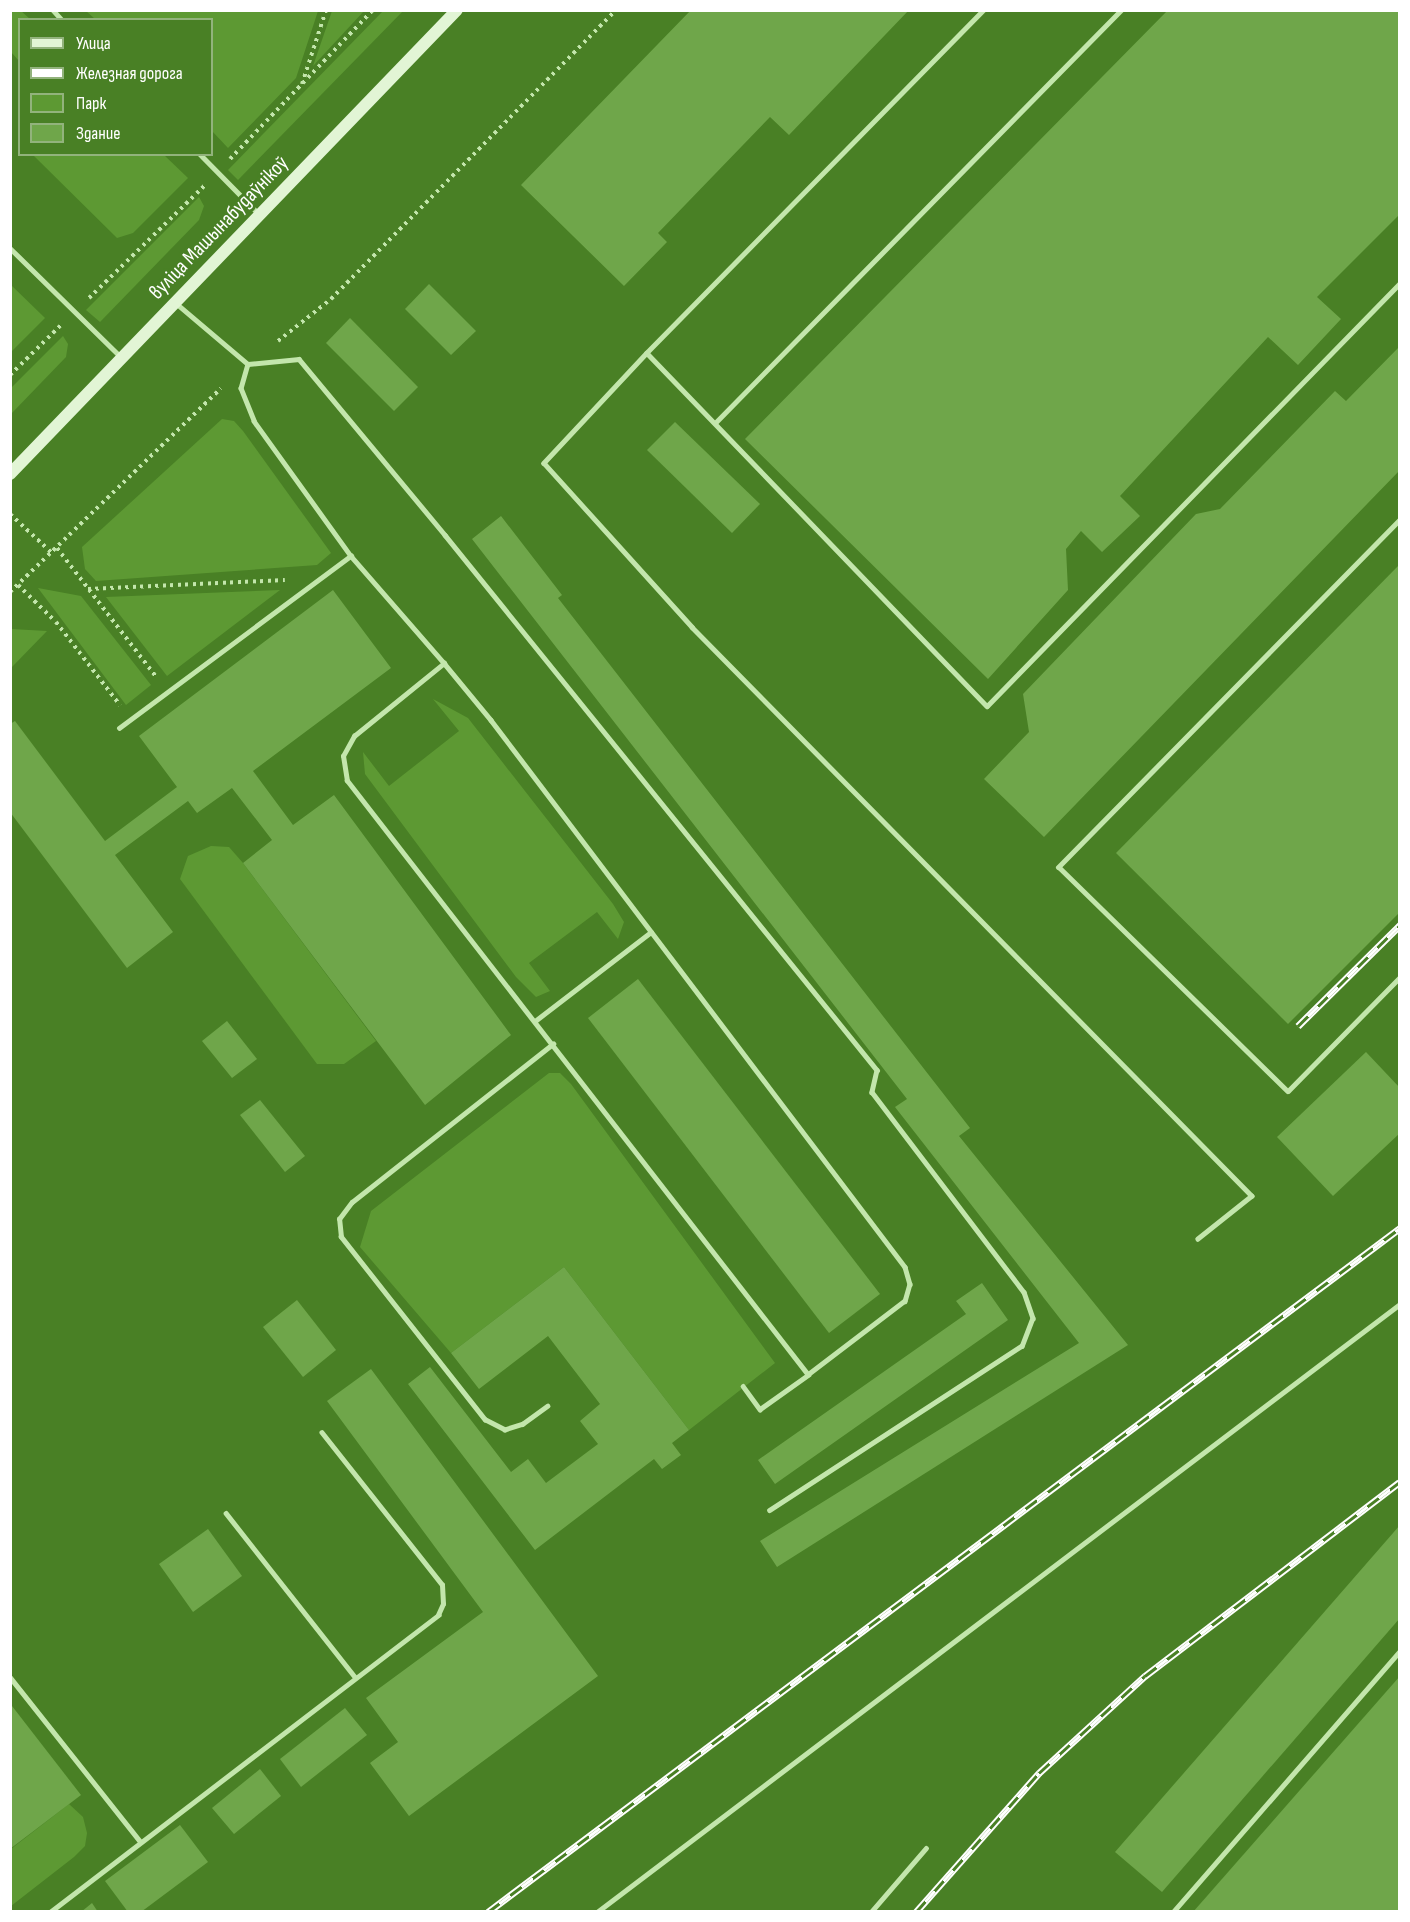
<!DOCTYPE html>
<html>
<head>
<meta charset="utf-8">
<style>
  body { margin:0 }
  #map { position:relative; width:1410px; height:1922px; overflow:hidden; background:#498025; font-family:"Sofia Sans Condensed",sans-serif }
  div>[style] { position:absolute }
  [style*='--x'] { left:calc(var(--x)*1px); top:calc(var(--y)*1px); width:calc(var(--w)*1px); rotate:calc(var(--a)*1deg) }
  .green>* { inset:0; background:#5d9933 }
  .building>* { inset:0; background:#6fa64a }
  .path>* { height:4px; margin-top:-2px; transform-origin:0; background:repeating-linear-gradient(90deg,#c3e6ac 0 3px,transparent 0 7.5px) }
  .lane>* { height:4.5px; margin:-2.25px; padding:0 2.25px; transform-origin:2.25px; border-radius:2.25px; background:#c3e6ac }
  .secondary>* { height:12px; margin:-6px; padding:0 6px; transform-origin:6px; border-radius:6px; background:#e2f5d5 }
  .rail>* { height:7px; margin-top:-3.5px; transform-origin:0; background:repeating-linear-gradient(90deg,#498025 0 14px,#fff 0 28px); box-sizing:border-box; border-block:2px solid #fff }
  span { translate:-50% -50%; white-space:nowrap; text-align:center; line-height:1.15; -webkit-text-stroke:6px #498025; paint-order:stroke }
  .street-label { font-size:21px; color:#fff }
  .frame { position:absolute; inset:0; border:12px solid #fff; pointer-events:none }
  .legend { position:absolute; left:18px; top:18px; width:195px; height:138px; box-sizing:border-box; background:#498025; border:2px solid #92b37c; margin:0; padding:8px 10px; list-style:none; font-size:18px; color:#fff }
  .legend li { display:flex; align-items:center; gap:12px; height:30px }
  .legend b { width:30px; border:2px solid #92b37c }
</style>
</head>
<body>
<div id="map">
  <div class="green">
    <i style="clip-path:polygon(10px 11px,21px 11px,30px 19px,20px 20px,19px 61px,11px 52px)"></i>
    <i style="clip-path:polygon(86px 11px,318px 11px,296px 78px,228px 148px,212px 131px,212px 20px,95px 19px)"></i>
    <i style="clip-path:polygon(332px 11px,364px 11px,313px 66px)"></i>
    <i style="clip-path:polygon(383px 11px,403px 11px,238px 180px,228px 170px)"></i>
    <i style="clip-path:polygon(33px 155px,164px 155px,188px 178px,133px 233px,117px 238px)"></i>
    <i style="clip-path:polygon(199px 197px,204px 206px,199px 220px,100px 322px,86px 310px)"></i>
    <i style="clip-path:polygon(10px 284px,45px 318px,11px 352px,10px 352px)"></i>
    <i style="clip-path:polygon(63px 336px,68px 344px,66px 357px,11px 414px,11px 388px)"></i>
    <i style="clip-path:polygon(222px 419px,234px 421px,243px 431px,331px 553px,317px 565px,96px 581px,85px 569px,82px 547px)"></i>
    <i style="clip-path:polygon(38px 588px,81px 596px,151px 685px,126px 705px)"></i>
    <i style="clip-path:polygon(280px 590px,167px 676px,106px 597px)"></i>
    <i style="clip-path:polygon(11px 629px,47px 631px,11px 668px,10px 629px)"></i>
    <i style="clip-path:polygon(433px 699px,468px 718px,613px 904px,624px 922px,618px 939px,597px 912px,529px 963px,550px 991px,536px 997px,516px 977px,365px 774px,363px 752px,389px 786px,459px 731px)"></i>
    <i style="clip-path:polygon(211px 846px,229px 847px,243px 863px,376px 1041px,344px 1064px,317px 1064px,180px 879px,188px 856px)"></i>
    <i style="clip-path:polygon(549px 1073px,560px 1073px,571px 1084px,775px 1363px,689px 1430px,564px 1267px,451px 1353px,360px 1247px,371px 1211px)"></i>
    <i style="clip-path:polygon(69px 1804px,83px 1817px,87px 1833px,85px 1846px,74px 1857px,11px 1906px,11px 1849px)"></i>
  </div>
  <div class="building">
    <i style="clip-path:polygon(691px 10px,909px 10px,789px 135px,770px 117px,658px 233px,667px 242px,624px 286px,521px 185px)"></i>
    <i style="clip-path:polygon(1168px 10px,1400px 10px,1400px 214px,1317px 297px,1341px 319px,1298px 365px,1268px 337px,1120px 496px,1140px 516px,1102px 552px,1081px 531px,1066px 549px,1068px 590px,988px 679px,745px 439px)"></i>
    <i style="clip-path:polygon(429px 284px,476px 331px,451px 355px,405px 309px)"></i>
    <i style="clip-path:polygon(350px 318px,418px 387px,394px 411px,326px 343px)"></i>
    <i style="clip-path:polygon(1400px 346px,1400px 470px,1044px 837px,984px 779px,1029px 732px,1023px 694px,1196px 514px,1220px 509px,1335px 391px,1346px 401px)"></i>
    <i style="clip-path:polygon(675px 422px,760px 504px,732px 533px,647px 450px)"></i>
    <i style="clip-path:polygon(501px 516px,562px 595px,558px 598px,970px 1128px,959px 1136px,1128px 1345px,777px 1567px,760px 1541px,1079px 1343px,895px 1107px,907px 1099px,472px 539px)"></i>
    <i style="clip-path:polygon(1400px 564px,1400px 912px,1288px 1024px,1116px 853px)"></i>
    <i style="clip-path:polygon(333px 590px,391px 668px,253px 771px,293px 825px,334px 795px,511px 1035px,425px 1105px,243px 863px,272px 840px,232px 788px,197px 813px,188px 801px,115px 855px,173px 932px,127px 968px,10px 812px,10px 724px,15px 721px,105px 841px,177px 787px,139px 736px)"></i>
    <i style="clip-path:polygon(638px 979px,880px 1294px,829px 1333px,588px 1018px)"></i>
    <i style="clip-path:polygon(227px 1021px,257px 1059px,232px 1078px,202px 1041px)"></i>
    <i style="clip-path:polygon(1366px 1052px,1400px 1088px,1400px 1133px,1333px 1196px,1277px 1137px)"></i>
    <i style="clip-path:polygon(260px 1100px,305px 1156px,285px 1172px,240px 1115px)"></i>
    <i style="clip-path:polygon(564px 1267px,689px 1430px,672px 1443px,681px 1455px,662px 1469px,654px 1459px,535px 1550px,408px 1384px,430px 1367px,511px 1472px,528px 1459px,546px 1483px,598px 1444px,580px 1421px,600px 1404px,548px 1336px,479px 1389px,451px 1353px)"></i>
    <i style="clip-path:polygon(982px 1283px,1008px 1320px,775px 1484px,758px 1460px,966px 1314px,956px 1301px)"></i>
    <i style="clip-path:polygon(297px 1300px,336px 1350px,303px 1377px,263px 1327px)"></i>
    <i style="clip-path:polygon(371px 1369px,598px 1676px,409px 1816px,370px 1763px,398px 1742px,366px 1698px,483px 1612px,327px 1401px)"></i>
    <i style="clip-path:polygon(1400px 1525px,1400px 1618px,1162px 1892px,1115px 1852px)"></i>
    <i style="clip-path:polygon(208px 1529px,242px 1576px,193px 1612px,159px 1564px)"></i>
    <i style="clip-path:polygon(1400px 1676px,1400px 1912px,1193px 1912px)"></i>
    <i style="clip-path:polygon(12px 1706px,81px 1795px,10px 1849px,10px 1708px)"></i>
    <i style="clip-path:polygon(345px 1708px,367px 1735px,301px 1787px,280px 1759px)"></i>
    <i style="clip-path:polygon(260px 1769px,281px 1796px,234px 1834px,212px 1808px)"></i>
    <i style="clip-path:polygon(180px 1825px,208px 1862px,141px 1912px,128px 1912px,105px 1881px)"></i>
    <i style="clip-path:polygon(92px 1903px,98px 1912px,81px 1912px)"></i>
  </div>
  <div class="path">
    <i style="--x:302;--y:84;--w:78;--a:-72"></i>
    <i style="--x:230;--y:159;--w:207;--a:-46.2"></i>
    <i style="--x:89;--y:298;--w:161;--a:-44.2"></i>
    <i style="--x:278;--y:341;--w:68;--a:-38.4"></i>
    <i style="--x:331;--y:299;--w:406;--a:-45.4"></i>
    <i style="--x:10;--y:375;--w:73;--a:-44.4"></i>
    <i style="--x:10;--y:514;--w:57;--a:42.9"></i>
    <i style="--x:57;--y:548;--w:164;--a:52.4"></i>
    <i style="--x:18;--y:585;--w:53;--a:44.2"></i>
    <i style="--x:56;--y:622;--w:105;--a:52.4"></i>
    <i style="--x:88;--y:589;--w:197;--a:-2.6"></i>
    <i style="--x:10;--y:592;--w:293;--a:-44"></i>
  </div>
  <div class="lane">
    <i style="--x:53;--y:10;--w:13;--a:48"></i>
    <i style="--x:984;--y:10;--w:481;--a:134.5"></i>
    <i style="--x:647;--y:353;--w:490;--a:46.1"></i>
    <i style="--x:987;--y:706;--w:591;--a:-45.69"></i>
    <i style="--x:200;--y:154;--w:84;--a:45.5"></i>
    <i style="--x:10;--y:248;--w:157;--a:44.5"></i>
    <i style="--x:177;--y:304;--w:93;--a:40.2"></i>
    <i style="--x:248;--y:364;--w:51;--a:-5.6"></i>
    <i style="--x:299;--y:359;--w:229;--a:50.3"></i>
    <i style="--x:445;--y:535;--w:688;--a:51.08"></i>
    <i style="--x:877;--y:1070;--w:23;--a:103"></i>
    <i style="--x:872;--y:1092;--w:251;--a:52.8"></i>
    <i style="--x:1024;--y:1292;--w:28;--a:71"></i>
    <i style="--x:1033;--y:1318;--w:30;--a:111"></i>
    <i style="--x:1022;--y:1346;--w:301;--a:146.9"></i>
    <i style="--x:647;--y:353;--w:151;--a:133.1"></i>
    <i style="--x:544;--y:463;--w:221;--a:47.9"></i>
    <i style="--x:692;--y:627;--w:798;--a:45.46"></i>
    <i style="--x:1252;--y:1196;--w:69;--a:141.5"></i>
    <i style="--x:248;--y:364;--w:25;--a:106"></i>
    <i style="--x:241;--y:388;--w:35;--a:68"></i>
    <i style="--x:254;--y:421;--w:166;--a:54.3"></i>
    <i style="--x:351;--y:556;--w:142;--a:49"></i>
    <i style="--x:444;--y:663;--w:74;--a:50.5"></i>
    <i style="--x:491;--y:720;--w:686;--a:52.88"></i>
    <i style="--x:905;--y:1267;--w:18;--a:74"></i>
    <i style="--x:910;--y:1284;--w:18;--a:106"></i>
    <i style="--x:905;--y:1301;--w:122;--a:142.7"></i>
    <i style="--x:808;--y:1375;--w:752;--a:-127.81"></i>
    <i style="--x:347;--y:781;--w:25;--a:-99"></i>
    <i style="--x:343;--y:756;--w:23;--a:-61"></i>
    <i style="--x:354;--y:736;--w:116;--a:-39"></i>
    <i style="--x:715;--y:423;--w:579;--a:-45.49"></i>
    <i style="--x:1400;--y:520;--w:487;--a:134.5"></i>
    <i style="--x:1059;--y:867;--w:320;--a:44.4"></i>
    <i style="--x:1288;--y:1091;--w:160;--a:-45.5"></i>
    <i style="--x:119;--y:728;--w:289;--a:-36.6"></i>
    <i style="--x:535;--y:1021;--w:146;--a:-37.5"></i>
    <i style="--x:743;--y:1386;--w:29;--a:54"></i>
    <i style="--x:760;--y:1409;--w:59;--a:-35.3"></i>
    <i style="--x:548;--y:1406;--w:31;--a:144"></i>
    <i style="--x:523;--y:1424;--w:19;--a:162"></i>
    <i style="--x:505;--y:1430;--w:22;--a:-153"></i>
    <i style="--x:485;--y:1420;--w:233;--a:-128.2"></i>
    <i style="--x:341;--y:1237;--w:18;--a:-96"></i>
    <i style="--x:339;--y:1219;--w:21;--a:-53"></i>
    <i style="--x:352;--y:1202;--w:256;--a:-38.2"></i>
    <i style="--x:226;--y:1513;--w:209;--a:51.8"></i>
    <i style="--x:10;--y:1677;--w:209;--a:51.6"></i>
    <i style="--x:50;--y:1912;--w:489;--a:-37.4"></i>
    <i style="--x:438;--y:1615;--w:12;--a:-66"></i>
    <i style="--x:443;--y:1604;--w:19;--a:-93"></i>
    <i style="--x:442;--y:1585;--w:194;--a:-128.3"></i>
    <i style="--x:597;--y:1912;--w:1007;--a:-37.13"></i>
    <i style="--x:871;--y:1912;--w:84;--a:-49.3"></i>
    <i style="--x:1173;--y:1912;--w:346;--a:-49"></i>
  </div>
  <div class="secondary">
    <i style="--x:10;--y:474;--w:644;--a:-46.07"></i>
  </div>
  <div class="rail">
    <i style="--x:1298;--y:1026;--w:144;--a:-44.7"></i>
    <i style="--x:488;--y:1912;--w:1140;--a:-36.87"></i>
    <i style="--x:916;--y:1912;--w:186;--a:-48.5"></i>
    <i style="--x:1039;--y:1773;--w:144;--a:-42.5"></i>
    <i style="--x:1145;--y:1676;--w:320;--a:-37.3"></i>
  </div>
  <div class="street-label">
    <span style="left:219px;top:228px;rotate:-46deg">вуліца Машынабудаўнікоў</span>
  </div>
  <div class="frame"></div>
  <ul class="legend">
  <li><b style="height:8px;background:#e2f5d5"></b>Улица</li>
  <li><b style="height:8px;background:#fff"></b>Железная дорога</li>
  <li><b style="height:16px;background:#5d9933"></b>Парк</li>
  <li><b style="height:16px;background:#6fa64a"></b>Здание</li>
  </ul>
</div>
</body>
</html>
